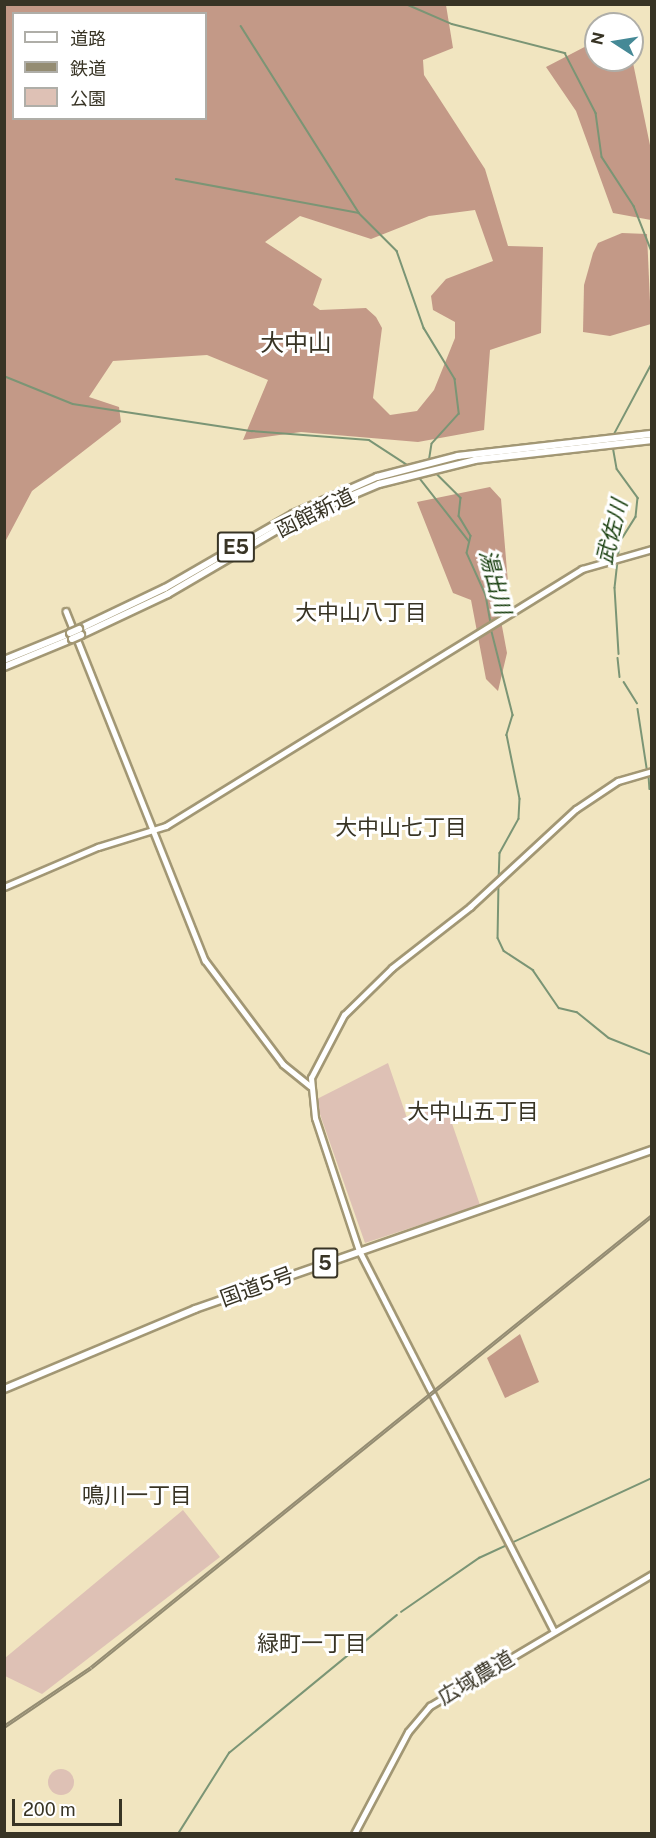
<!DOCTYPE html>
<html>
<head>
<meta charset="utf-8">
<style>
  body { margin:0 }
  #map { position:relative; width:656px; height:1838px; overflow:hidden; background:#f1e5c0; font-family:"Public Sans","Noto Sans JP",sans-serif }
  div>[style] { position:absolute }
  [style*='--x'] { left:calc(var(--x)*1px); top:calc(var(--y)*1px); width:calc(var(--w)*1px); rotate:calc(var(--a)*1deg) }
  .green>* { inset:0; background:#dec1b5 }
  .round { border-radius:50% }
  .forest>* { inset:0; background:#c39987 }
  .stream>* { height:1.5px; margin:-0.75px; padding:0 0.75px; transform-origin:0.75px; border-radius:0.75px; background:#7b9575 }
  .roads { filter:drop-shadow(2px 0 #a29774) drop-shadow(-2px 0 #a29774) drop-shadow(0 2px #a29774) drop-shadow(0 -2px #a29774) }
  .secondary>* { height:4.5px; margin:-2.25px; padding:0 2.25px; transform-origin:2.25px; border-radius:2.25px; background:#fff }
  .highway>* { height:6px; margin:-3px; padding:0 3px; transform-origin:3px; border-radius:3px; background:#fff }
  .rail>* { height:4px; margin-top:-2px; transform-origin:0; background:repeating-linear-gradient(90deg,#fff 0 4.5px,#948c72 0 9px); box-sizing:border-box; border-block:2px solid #948c72 }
  .bridges { filter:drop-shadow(2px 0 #a29774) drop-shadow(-2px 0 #a29774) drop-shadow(0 2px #a29774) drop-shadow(0 -2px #a29774) }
  .highway-bridge>* { height:6px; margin:-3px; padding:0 3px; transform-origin:3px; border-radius:3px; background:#fff }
  span { translate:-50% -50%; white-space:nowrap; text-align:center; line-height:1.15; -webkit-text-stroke:6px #fff; paint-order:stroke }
  .shield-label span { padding:2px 4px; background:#fff; border:2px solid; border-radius:4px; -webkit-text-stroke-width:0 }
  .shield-label { font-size:20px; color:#383425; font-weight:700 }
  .street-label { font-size:21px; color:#383425 }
  .water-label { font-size:22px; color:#183f0f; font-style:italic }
  .neighbourhood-label { font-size:22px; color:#383425 }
  .quarter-label { font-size:24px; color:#383425 }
  .frame { position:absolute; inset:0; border:6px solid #383425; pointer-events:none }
  .legend { position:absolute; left:12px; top:12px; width:195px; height:108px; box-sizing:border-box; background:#fff; border:2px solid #afaea8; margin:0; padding:8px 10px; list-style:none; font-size:18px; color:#383425 }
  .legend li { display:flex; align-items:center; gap:12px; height:30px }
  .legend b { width:30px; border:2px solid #afaea8 }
  .north { position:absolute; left:584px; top:12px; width:60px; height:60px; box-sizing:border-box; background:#fff; border:2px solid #afaea8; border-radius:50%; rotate:282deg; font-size:16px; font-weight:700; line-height:24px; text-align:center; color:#383425 }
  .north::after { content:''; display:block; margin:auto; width:21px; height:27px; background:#458996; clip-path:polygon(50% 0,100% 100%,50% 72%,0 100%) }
  .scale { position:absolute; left:12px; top:1799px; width:110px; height:27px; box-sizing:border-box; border:3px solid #383425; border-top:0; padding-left:8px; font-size:18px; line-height:21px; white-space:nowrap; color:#383425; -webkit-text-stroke:4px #fff; paint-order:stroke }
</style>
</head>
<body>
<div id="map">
  <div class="green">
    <i style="clip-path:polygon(388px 1063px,407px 1118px,445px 1103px,480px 1205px,365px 1243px,315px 1100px)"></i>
    <i style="clip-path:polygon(183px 1510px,220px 1557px,42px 1694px,5px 1676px,5px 1658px)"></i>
    <i class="round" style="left:48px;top:1769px;width:26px;height:26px"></i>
  </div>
  <div class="forest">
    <i style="clip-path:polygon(evenodd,5px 4px,446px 5px,453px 48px,423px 60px,424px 75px,485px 169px,508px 246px,543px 247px,541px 333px,490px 350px,484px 430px,418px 442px,301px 432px,243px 440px,268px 380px,207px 355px,113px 361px,89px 397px,119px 407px,121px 422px,32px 491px,5px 542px,5px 4px,14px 14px,206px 14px,206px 118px,14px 118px,14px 14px,5px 4px,475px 210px,493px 261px,446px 279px,431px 296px,433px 310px,455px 322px,455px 338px,434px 390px,417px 411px,390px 415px,373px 398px,382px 328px,376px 317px,366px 308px,320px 310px,313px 305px,322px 279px,265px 242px,300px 216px,371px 239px,429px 216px,475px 210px)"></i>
    <i style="clip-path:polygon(596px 41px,596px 60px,632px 58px,651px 150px,651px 220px,613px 213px,576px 111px,546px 67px)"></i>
    <i style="clip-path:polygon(622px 233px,647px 234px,651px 324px,610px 336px,583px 332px,584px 285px,593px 253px,598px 243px)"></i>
    <i style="clip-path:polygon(490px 487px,501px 499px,508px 583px,496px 594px,507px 653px,498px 691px,486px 679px,471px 600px,453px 593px,417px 502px)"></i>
    <i style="clip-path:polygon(520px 1334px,539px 1382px,505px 1398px,487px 1358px)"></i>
  </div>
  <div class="stream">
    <i style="--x:406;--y:4;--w:50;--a:23.5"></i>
    <i style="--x:452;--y:24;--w:117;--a:14.4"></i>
    <i style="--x:565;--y:53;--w:68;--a:62.7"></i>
    <i style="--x:596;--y:113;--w:44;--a:82.2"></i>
    <i style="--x:602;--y:157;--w:59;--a:56.9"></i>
    <i style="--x:634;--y:206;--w:49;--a:68.6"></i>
    <i style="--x:241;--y:26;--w:221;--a:57.7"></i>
    <i style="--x:359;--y:213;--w:54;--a:45"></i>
    <i style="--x:397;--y:251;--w:82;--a:70.7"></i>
    <i style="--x:424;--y:328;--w:60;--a:58.7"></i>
    <i style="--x:455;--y:379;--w:35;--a:83"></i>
    <i style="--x:459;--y:414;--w:40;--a:132"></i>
    <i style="--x:432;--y:444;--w:18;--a:99"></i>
    <i style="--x:176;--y:179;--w:186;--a:10.5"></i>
    <i style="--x:652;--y:307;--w:16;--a:90"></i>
    <i style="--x:4;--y:376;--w:74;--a:22.1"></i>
    <i style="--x:73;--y:404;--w:181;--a:8.6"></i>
    <i style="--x:252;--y:431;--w:117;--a:4.4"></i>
    <i style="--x:369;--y:440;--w:48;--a:33"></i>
    <i style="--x:613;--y:436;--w:83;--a:-61.9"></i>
    <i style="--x:613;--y:446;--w:23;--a:80"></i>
    <i style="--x:617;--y:469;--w:36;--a:54"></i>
    <i style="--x:638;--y:498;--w:19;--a:96"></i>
    <i style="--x:636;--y:517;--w:31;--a:122"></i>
    <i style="--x:620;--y:543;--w:45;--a:96.3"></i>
    <i style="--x:615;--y:588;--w:66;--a:86.5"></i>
    <i style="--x:436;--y:473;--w:35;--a:45"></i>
    <i style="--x:461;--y:498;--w:18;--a:96"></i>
    <i style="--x:459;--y:516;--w:23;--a:59"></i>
    <i style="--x:471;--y:536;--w:17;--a:103"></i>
    <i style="--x:467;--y:553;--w:46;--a:65.7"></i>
    <i style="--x:486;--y:595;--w:28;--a:80"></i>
    <i style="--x:418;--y:476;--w:83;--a:51.9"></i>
    <i style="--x:491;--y:628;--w:90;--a:75.8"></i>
    <i style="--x:513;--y:715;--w:21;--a:107"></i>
    <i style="--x:507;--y:735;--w:65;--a:78.5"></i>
    <i style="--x:520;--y:799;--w:20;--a:93"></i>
    <i style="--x:519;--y:819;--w:39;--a:119"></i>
    <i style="--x:500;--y:853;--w:25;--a:92"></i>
    <i style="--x:618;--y:658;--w:19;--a:84"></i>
    <i style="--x:624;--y:682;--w:25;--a:58"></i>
    <i style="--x:638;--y:709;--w:60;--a:81.3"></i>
    <i style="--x:649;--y:776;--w:13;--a:86"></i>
    <i style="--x:499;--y:883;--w:55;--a:91"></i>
    <i style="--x:498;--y:938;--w:14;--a:65"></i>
    <i style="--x:504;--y:951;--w:35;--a:33"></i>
    <i style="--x:533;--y:970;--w:46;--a:55.6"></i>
    <i style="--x:559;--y:1008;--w:18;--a:13"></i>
    <i style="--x:577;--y:1012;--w:41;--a:39.1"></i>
    <i style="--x:609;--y:1038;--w:46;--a:21.6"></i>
    <i style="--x:401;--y:1612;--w:95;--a:-34.7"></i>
    <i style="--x:479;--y:1558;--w:191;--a:-24.8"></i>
    <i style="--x:178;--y:1834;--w:96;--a:-57.8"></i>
    <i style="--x:229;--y:1753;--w:217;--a:-39.4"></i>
  </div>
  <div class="roads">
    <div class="secondary">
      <i style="--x:66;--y:611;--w:376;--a:68.3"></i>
      <i style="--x:205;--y:960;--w:130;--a:53.1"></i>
      <i style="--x:283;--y:1064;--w:35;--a:39"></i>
      <i style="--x:4;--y:887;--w:102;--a:-23.1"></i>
      <i style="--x:98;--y:847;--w:71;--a:-17.2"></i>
      <i style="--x:166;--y:826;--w:489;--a:-31.7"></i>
      <i style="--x:582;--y:569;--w:73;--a:-15.9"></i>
      <i style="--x:554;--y:1632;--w:428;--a:-117.1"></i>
      <i style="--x:359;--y:1251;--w:140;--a:-108.3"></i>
      <i style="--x:315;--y:1118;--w:40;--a:-95.7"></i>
      <i style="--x:311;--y:1078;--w:71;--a:-62.4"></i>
      <i style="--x:344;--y:1015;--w:67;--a:-44.4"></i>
      <i style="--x:392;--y:968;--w:99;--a:-38"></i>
      <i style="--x:470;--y:907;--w:144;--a:-42.8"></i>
      <i style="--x:576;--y:809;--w:50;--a:-33.7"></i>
      <i style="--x:618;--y:781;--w:35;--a:-16"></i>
      <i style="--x:354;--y:1834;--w:115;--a:-62.1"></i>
      <i style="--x:408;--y:1732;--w:34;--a:-50"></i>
      <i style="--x:430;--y:1706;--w:258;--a:-30.7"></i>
    </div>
    <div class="highway">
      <i style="--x:79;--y:629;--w:95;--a:-25.5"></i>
      <i style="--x:165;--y:588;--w:148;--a:-30"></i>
      <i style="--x:293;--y:514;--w:92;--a:-23.8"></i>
      <i style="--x:377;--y:477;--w:84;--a:-14.5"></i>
      <i style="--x:458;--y:456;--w:195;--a:-6.5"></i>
      <i style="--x:81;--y:635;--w:96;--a:-25.2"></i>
      <i style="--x:168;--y:594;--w:148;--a:-30.4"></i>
      <i style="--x:296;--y:519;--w:90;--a:-22.9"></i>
      <i style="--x:379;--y:484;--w:99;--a:-14"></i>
      <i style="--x:475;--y:460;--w:178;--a:-6.4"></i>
      <i style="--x:4;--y:660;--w:71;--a:-22.2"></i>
      <i style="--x:4;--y:667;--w:74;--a:-22.4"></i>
      <i style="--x:4;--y:1389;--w:207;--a:-22.7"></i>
      <i style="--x:195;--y:1309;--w:484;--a:-19.2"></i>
    </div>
  </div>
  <div class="rail">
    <i style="--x:4;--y:1727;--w:105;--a:-34.1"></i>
    <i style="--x:91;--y:1668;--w:720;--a:-38.86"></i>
  </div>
  <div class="bridges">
    <div class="highway-bridge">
      <i style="--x:70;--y:633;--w:10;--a:-24"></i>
      <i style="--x:72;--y:639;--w:10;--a:-24"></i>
    </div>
  </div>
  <div class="shield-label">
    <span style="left:236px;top:547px">E5</span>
    <span style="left:325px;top:1263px">5</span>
  </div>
  <div class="street-label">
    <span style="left:315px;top:513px;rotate:-26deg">函館新道</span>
    <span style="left:257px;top:1287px;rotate:-20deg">国道5号</span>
    <span style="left:476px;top:1678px;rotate:-31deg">広域農道</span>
  </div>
  <div class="water-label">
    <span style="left:612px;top:532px;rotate:-76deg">武佐川</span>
    <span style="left:495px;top:582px;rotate:75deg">湯出川</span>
  </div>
  <div class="neighbourhood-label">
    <span style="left:361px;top:613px">大中山八丁目</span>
    <span style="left:401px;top:828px">大中山七丁目</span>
    <span style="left:473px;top:1112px">大中山五丁目</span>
    <span style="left:137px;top:1496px">鳴川一丁目</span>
    <span style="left:312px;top:1644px">緑町一丁目</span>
  </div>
  <div class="quarter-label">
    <span style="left:296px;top:343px">大中山</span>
  </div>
  <div class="frame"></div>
  <ul class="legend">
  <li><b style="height:8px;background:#fff"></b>道路</li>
  <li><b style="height:8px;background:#948c72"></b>鉄道</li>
  <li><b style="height:16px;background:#dec1b5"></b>公園</li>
  </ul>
  <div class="north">N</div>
  <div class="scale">200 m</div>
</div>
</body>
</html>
